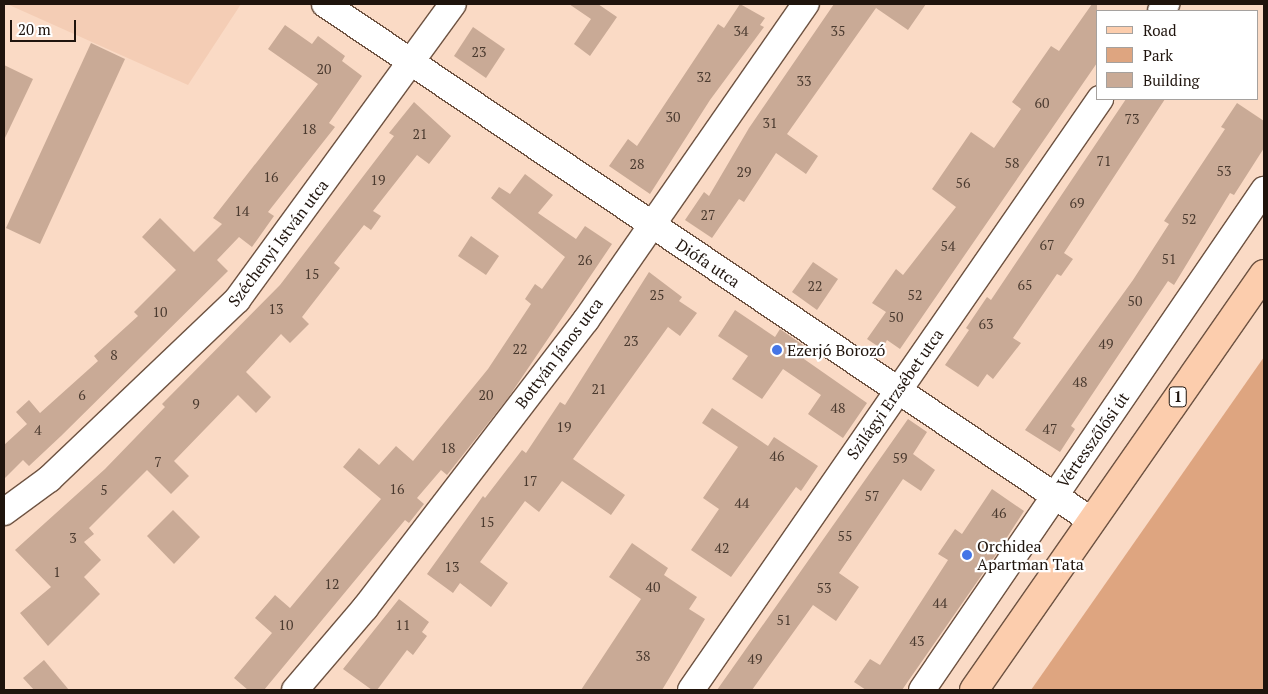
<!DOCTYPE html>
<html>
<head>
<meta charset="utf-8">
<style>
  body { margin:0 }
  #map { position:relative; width:1268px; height:694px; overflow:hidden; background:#fadac5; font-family:"PT Serif",serif }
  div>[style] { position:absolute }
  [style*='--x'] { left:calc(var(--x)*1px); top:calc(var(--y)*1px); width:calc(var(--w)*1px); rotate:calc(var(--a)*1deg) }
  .built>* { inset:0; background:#f4cdb5 }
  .green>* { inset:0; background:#dea580 }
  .building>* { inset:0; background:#c9aa96 }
  .roads { filter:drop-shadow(1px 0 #6e5342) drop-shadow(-1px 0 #6e5342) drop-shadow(0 1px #6e5342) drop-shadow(0 -1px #6e5342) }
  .minor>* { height:26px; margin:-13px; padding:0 13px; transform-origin:13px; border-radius:13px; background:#fff }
  .primary>* { height:28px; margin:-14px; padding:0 14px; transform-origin:14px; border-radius:14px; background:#fccdad }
  .dots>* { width:14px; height:14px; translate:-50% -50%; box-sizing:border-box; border:2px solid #fff; border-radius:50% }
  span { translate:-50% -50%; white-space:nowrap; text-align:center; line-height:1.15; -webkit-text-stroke:4.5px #fff; paint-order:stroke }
  .number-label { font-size:14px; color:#4a3a2f }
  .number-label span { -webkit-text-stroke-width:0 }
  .shield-label span { padding:1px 4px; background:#fff; border:1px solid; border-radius:4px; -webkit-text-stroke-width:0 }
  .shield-label { font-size:15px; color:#1f140d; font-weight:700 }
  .street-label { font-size:16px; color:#1f140d }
  .poi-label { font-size:16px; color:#1f140d }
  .left { translate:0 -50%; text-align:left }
  .frame { position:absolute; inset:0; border:5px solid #1f140d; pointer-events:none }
  .legend { position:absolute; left:1096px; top:10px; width:162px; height:90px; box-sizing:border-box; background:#fff; border:1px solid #a5a19e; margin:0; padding:6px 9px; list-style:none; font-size:15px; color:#1f140d }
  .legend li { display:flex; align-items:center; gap:10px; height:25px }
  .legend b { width:25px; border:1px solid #a5a19e }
  .scale { position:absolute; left:10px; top:20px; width:66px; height:22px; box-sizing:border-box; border:2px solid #1f140d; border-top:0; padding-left:6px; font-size:15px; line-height:18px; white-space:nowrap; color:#1f140d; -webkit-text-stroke:4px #fff; paint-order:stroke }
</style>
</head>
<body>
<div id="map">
  <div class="built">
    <i style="clip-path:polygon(7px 4px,241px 4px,188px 85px)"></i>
  </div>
  <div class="green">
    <i style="clip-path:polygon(1264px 357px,1264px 690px,1031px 690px)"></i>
  </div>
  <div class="building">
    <i style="clip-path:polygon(569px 4px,598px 4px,617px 17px,590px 56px,574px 44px,591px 19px)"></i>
    <i style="clip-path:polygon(740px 4px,765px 18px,760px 25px,764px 27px,710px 100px,650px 194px,609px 166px,628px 139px,637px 146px,718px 24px,724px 28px)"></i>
    <i style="clip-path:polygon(834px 4px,926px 4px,908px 30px,876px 8px,787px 134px,818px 156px,806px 174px,776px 153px,744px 202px,739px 199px,712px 238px,685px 220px,704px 192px,709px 196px,749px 128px)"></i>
    <i style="clip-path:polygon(1092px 4px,1097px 4px,1097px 63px,900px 349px,887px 340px,882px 349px,867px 339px,886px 312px,872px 303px,896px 269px,903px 275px,956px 207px,932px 189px,971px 132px,994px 148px,1021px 109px,1012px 102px,1051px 46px,1059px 51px)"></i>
    <i style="clip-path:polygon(285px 25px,312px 44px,318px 36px,345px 56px,342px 61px,362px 76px,329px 123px,335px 127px,268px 212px,274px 216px,252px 247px,239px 237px,217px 260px,228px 271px,61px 436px,29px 466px,23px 460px,4px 479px,4px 445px,27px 424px,16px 412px,29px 400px,40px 413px,98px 361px,94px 356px,138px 316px,134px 312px,176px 270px,142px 237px,160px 218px,194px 252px,222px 224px,213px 218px,318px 84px,268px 49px)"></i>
    <i style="clip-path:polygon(473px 27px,505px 49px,486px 78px,454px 56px)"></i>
    <i style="clip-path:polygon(91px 43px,125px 59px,40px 244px,6px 228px)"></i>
    <i style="clip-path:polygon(4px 65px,33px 79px,4px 140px)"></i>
    <i style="clip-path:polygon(1126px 99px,1165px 99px,1064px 253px,1073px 259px,1061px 276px,1057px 274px,1013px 338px,1021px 343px,993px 379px,987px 374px,978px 387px,945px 365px,969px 330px,966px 328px,987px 297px,991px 300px)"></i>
    <i style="clip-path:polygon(414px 102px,451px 136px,429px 164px,417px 155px,373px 211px,381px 216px,371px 230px,364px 225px,334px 263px,340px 268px,302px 317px,309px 324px,290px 343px,281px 334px,246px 372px,271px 397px,256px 413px,238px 395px,174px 461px,189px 476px,171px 494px,147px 470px,89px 528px,94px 534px,84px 542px,101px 560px,84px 577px,100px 594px,48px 646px,20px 613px,51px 587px,15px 550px,105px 469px,165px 407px,162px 404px,280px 285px,394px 136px,389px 133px)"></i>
    <i style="clip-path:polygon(1237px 103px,1264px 121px,1264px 148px,1234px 195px,1230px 193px,1174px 285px,1168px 281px,1071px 426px,1075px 429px,1060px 452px,1025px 430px,1133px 280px,1169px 224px,1164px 221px,1225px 129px,1221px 127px)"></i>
    <i style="clip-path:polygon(525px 174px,553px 195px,538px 213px,576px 239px,585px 226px,612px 244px,508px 398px,447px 475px,441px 470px,417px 498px,424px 504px,409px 523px,405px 520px,264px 690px,248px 690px,234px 678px,272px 633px,255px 618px,275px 595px,290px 608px,381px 499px,343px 467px,359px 448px,379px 465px,396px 446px,413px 461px,488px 369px,531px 304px,525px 299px,535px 284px,542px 289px,565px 257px,491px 198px,499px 187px,510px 194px)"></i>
    <i style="clip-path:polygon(471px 236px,499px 256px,486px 275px,458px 256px)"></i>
    <i style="clip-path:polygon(813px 262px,838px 279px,817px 310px,792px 292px)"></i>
    <i style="clip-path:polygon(649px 272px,682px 297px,679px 301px,697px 313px,680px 336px,668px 327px,573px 459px,625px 495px,611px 515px,562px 481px,539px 512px,525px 501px,480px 562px,508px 583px,491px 607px,460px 583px,453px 593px,427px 574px,483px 496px,485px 498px,522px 450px,526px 453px,560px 402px,565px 405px)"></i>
    <i style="clip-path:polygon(735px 310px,775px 337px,780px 329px,810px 350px,804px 359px,867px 403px,843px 438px,808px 414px,821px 395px,783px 369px,762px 399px,732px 379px,748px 356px,718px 336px)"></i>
    <i style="clip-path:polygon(712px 408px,768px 446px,774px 437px,818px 466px,801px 491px,796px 487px,731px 577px,691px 550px,719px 509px,703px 498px,738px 447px,702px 423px)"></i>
    <i style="clip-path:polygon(908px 419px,927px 432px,913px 454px,935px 470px,921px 491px,903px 479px,839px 573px,859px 587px,836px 621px,813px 605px,752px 690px,717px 690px)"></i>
    <i style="clip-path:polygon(992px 489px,1024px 511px,995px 556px,902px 690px,866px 690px,854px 682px,870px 659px,880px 665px,948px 560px,938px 554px,955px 529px,962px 534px)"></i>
    <i style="clip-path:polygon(173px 510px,200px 537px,174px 564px,147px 536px)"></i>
    <i style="clip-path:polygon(632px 543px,668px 568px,664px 575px,697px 597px,689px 609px,705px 619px,662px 690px,581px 690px,641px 599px,609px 577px)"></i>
    <i style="clip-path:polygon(399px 599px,429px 622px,422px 632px,427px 636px,413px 655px,407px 650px,377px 690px,372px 690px,343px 669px)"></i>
    <i style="clip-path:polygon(44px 660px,69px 690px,34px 690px,23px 678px)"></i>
  </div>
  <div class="roads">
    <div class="minor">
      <i style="--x:325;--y:4;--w:925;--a:33.98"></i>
      <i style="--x:1161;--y:11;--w:9;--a:-54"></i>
      <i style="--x:4;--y:512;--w:56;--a:-36.3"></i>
      <i style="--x:49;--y:479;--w:260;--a:-43.6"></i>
      <i style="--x:237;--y:300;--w:366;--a:-53.9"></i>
      <i style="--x:295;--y:690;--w:108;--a:-49.5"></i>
      <i style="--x:365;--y:608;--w:363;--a:-52.5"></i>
      <i style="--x:586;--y:320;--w:385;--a:-55.2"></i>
      <i style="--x:691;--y:690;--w:719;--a:-55.31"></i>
      <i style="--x:922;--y:690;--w:606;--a:-55.63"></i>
    </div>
    <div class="primary">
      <i style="--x:974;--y:690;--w:507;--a:-55.12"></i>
    </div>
  </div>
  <div class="dots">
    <i style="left:777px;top:350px;background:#4475e6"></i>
    <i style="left:967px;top:555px;background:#4475e6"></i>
  </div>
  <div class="number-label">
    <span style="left:741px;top:31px">34</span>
    <span style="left:838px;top:31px">35</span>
    <span style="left:479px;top:52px">23</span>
    <span style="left:324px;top:69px">20</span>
    <span style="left:704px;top:77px">32</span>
    <span style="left:804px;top:81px">33</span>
    <span style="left:1042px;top:103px">60</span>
    <span style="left:673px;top:117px">30</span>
    <span style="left:1132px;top:119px">73</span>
    <span style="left:770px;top:123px">31</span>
    <span style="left:309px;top:129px">18</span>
    <span style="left:420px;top:134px">21</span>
    <span style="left:1104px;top:161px">71</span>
    <span style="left:1012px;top:163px">58</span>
    <span style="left:637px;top:164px">28</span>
    <span style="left:1224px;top:171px">53</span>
    <span style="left:744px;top:172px">29</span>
    <span style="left:271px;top:177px">16</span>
    <span style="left:378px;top:180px">19</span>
    <span style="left:963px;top:183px">56</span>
    <span style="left:1077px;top:203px">69</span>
    <span style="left:242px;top:211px">14</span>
    <span style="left:708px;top:215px">27</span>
    <span style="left:1189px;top:219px">52</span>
    <span style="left:1047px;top:245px">67</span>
    <span style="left:948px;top:246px">54</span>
    <span style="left:1169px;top:259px">51</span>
    <span style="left:585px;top:260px">26</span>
    <span style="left:312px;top:274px">15</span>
    <span style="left:1025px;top:285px">65</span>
    <span style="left:815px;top:286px">22</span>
    <span style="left:657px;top:295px">25</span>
    <span style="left:915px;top:295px">52</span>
    <span style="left:1135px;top:301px">50</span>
    <span style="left:276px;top:309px">13</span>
    <span style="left:160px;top:312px">10</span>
    <span style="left:896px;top:317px">50</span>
    <span style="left:986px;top:324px">63</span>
    <span style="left:631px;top:341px">23</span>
    <span style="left:1106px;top:344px">49</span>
    <span style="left:520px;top:349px">22</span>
    <span style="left:114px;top:355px">8</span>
    <span style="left:1080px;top:382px">48</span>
    <span style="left:599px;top:389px">21</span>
    <span style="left:82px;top:395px">6</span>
    <span style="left:486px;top:395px">20</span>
    <span style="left:196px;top:404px">9</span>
    <span style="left:838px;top:408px">48</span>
    <span style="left:564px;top:427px">19</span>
    <span style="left:1050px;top:429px">47</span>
    <span style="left:38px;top:430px">4</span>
    <span style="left:448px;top:448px">18</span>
    <span style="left:777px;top:456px">46</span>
    <span style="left:900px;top:458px">59</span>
    <span style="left:158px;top:462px">7</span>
    <span style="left:530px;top:481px">17</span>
    <span style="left:397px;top:489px">16</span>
    <span style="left:104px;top:490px">5</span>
    <span style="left:872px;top:496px">57</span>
    <span style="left:742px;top:503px">44</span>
    <span style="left:999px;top:513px">46</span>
    <span style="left:487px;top:522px">15</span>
    <span style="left:845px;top:536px">55</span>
    <span style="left:73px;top:538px">3</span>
    <span style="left:722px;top:548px">42</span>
    <span style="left:452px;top:567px">13</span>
    <span style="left:57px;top:572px">1</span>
    <span style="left:332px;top:584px">12</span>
    <span style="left:653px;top:587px">40</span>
    <span style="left:824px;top:588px">53</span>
    <span style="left:940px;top:603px">44</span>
    <span style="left:784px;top:620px">51</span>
    <span style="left:286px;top:625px">10</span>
    <span style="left:403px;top:625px">11</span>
    <span style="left:917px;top:641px">43</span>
    <span style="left:643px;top:656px">38</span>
    <span style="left:755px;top:659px">49</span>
  </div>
  <div class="shield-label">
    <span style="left:1178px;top:397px">1</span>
  </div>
  <div class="street-label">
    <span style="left:278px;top:243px;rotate:-53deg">Széchenyi István utca</span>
    <span style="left:708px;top:263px;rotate:34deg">Diófa utca</span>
    <span style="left:559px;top:353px;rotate:-53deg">Bottyán János utca</span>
    <span style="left:895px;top:394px;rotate:-55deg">Szilágyi Erzsébet utca</span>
    <span style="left:1093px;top:440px;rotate:-55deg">Vértesszőlősi út</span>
  </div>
  <div class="poi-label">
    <span class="left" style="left:787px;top:350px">Ezerjó Borozó</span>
    <span class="left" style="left:977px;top:555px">Orchidea<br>Apartman Tata</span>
  </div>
  <div class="frame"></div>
  <ul class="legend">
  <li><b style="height:6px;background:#fccdad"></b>Road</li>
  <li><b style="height:14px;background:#dea580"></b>Park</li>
  <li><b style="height:14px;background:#c9aa96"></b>Building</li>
  </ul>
  <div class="scale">20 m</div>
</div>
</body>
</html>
